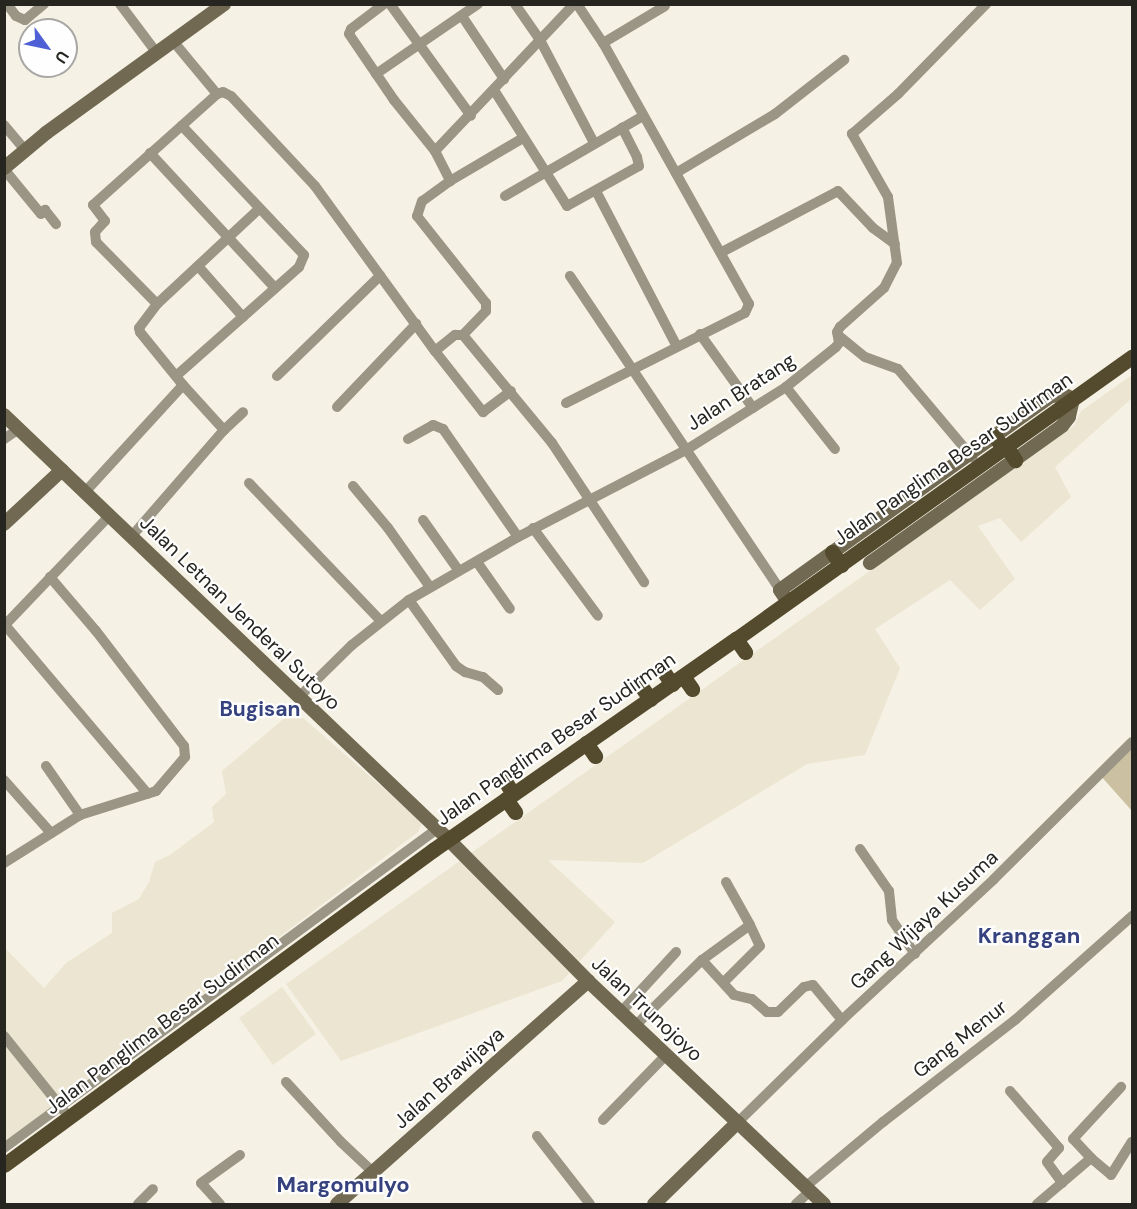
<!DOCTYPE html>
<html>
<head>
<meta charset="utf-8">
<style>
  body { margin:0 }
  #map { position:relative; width:1137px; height:1209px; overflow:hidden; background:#f5f1e4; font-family:"DM Sans",sans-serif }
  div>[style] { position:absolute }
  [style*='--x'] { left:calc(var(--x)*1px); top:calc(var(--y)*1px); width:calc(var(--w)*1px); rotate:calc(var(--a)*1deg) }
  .built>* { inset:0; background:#ece5d1 }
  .green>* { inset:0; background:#cbc1a2 }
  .street>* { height:10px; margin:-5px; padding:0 5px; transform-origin:5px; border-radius:5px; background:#9a9584 }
  .secondary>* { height:14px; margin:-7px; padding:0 7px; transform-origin:7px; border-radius:7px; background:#716951 }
  .primary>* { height:15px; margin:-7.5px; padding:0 7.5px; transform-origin:7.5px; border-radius:7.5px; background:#544a2d }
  span { translate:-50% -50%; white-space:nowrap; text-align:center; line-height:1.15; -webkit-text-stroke:4.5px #fefefe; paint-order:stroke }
  .street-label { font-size:20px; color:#262520 }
  .neighbourhood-label { font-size:21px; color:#36427d; font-weight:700 }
  .quarter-label { font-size:22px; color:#36427d; font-weight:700 }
  .frame { position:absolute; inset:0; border:6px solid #262520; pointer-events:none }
  .north { position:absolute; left:18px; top:18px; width:60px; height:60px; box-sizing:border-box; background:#fefefe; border:2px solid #a8a7a5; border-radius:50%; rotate:123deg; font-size:16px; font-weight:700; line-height:24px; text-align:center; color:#262520 }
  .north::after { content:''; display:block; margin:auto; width:21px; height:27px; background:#4f60d6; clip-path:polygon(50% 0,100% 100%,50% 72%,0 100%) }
</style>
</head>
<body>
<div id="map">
  <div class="built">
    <i style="clip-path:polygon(1132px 375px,1132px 398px,1055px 467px,1071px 497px,1021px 542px,1000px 518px,978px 526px,1015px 579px,980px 610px,950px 580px,875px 629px,900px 668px,865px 755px,807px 764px,643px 863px,548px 860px,615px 922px,562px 981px,341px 1061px,286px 984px,1038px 452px,1074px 426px,1081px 411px)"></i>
    <i style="clip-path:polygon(294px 710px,422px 822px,418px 832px,5px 1144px,5px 948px,44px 988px,66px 963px,112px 933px,112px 913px,139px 899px,149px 882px,155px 862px,170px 855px,214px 822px,212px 807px,226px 794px,222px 771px)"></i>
    <i style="clip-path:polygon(282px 987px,316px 1034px,273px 1065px,239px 1018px)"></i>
  </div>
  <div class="green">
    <i style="clip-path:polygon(1132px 742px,1132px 811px,1100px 775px)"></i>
  </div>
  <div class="street">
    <i style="--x:7;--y:4;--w:15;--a:53"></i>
    <i style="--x:16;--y:16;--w:10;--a:24"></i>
    <i style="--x:25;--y:20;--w:25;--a:-40"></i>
    <i style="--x:120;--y:4;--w:60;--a:53.1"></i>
    <i style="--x:384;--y:4;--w:41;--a:142.9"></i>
    <i style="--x:351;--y:29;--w:5;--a:112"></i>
    <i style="--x:349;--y:34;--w:80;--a:55.7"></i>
    <i style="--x:394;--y:100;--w:65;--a:51.2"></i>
    <i style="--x:435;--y:151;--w:34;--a:63"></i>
    <i style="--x:450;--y:181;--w:85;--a:-30.5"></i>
    <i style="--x:390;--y:4;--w:138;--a:54.1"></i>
    <i style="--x:515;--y:4;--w:44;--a:55.2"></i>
    <i style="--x:540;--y:40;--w:116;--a:62.3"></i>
    <i style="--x:462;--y:16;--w:76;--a:56.3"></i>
    <i style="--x:173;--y:41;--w:69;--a:50.3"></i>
    <i style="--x:217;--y:94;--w:6;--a:-18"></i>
    <i style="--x:223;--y:92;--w:9;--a:27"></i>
    <i style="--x:231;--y:96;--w:123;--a:47"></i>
    <i style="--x:315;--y:186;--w:204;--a:54"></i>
    <i style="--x:435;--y:351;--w:26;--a:-39"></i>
    <i style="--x:455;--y:335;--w:8;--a:0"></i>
    <i style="--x:463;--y:335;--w:140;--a:50.5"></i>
    <i style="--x:552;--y:443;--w:167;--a:56.5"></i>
    <i style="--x:603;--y:43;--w:72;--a:-30.8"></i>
    <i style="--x:376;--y:74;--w:124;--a:-34.5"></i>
    <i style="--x:494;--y:90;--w:137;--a:57.8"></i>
    <i style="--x:567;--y:206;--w:82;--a:-29.1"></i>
    <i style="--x:639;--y:166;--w:9;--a:-103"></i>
    <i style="--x:637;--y:157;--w:33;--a:-117"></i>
    <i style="--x:4;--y:125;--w:33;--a:50"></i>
    <i style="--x:435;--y:151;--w:202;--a:-46.6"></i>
    <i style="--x:150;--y:153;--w:184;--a:47.2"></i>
    <i style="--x:4;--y:169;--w:58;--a:50.6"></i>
    <i style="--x:41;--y:214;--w:6;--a:-45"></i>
    <i style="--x:45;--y:210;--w:18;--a:52"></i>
    <i style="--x:676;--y:173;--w:115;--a:-30.8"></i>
    <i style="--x:775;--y:114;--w:88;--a:-38"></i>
    <i style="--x:450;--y:181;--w:34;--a:144"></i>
    <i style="--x:422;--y:201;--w:16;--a:108"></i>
    <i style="--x:417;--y:216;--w:111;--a:51.6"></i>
    <i style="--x:486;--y:303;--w:8;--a:90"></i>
    <i style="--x:486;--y:311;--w:33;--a:134"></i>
    <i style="--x:596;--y:191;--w:174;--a:62.5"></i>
    <i style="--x:505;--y:196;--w:160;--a:-30.1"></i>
    <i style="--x:722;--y:252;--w:131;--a:-27.7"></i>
    <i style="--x:838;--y:191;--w:51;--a:46.6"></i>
    <i style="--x:873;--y:228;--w:27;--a:36"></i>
    <i style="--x:198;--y:266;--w:68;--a:48.6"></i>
    <i style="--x:570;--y:276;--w:378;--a:56.2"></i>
    <i style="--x:157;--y:304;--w:87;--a:-134.5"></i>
    <i style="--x:96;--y:242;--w:10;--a:-96"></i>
    <i style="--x:95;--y:232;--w:15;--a:-48"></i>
    <i style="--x:105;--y:221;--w:20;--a:-127"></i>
    <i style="--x:93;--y:205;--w:166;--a:-41.8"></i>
    <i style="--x:700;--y:334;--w:91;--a:54.4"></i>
    <i style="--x:839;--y:336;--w:33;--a:39"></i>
    <i style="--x:865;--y:357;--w:35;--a:20"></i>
    <i style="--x:898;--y:369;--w:116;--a:49.9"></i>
    <i style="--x:435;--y:351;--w:78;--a:51.8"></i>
    <i style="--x:483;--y:412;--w:35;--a:-37"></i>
    <i style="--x:176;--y:376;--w:164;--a:-41.5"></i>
    <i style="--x:299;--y:267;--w:13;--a:-67"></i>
    <i style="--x:304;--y:255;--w:178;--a:-133.4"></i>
    <i style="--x:277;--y:376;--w:144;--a:-44.2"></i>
    <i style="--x:786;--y:387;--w:79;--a:51.7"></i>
    <i style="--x:566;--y:403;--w:200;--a:-26.7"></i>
    <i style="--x:745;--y:313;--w:10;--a:-66"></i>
    <i style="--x:749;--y:304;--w:299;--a:-119.2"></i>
    <i style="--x:603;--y:43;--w:47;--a:-123.7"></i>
    <i style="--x:337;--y:407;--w:115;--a:-46.4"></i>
    <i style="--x:224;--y:430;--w:61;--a:-132.3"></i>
    <i style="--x:183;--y:385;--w:68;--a:-129.1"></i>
    <i style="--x:140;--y:332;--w:4;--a:-104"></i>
    <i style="--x:139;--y:328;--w:30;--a:-53"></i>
    <i style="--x:157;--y:304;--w:139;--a:-43"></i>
    <i style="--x:4;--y:439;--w:18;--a:-34"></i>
    <i style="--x:408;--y:439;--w:29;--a:-29"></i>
    <i style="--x:433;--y:425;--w:11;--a:22"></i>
    <i style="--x:443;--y:429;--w:131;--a:55.2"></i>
    <i style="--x:249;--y:483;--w:191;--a:46.3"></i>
    <i style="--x:353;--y:486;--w:55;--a:50.2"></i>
    <i style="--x:388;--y:528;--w:72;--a:54.6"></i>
    <i style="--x:85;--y:492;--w:145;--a:-47.5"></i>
    <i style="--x:423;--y:520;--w:62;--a:54.8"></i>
    <i style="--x:533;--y:528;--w:109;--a:53.5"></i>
    <i style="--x:131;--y:537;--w:142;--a:-49"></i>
    <i style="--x:224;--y:430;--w:26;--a:-43"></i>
    <i style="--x:477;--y:562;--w:57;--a:54.9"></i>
    <i style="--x:409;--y:600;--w:81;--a:54.5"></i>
    <i style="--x:456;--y:666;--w:11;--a:34"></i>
    <i style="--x:465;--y:672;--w:19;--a:16"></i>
    <i style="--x:483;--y:677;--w:20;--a:41"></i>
    <i style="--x:5;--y:625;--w:221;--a:49.8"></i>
    <i style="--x:4;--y:626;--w:152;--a:-46.3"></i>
    <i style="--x:299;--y:697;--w:74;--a:-44.5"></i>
    <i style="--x:352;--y:645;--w:73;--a:-38.3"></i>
    <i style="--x:409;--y:600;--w:126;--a:-30"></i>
    <i style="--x:518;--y:537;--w:189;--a:-27.4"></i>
    <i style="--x:686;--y:450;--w:118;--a:-32.2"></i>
    <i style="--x:786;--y:387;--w:64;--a:-38.7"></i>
    <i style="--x:836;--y:347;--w:5;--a:-53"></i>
    <i style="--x:839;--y:343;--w:11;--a:-100"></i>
    <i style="--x:837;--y:332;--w:6;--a:-59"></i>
    <i style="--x:840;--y:327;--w:59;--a:-41.6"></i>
    <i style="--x:884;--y:288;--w:28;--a:-63"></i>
    <i style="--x:897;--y:263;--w:67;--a:-97.8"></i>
    <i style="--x:888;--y:197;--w:73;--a:-119.7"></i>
    <i style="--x:852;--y:134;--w:61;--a:-41"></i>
    <i style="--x:898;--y:94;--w:126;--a:-45.6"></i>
    <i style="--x:46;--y:766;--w:60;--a:55.2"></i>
    <i style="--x:4;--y:780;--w:71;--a:48.4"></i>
    <i style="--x:860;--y:849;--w:51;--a:55.4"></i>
    <i style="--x:889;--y:891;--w:29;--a:84"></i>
    <i style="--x:892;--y:920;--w:41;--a:55.9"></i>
    <i style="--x:4;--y:863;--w:90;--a:-32.3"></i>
    <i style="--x:80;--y:815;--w:80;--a:-17.5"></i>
    <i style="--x:156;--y:791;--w:45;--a:-49.5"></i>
    <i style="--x:185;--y:757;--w:11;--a:-95"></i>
    <i style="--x:184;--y:746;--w:145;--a:-127.4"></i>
    <i style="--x:96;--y:631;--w:71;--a:-130.4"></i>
    <i style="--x:726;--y:882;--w:49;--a:60.8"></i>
    <i style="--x:702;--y:960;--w:59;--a:-36.1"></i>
    <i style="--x:750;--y:925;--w:23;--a:65"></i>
    <i style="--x:760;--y:946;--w:51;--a:135"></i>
    <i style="--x:622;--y:1011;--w:80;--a:-47.5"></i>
    <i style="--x:637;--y:1024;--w:91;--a:-44.6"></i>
    <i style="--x:702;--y:960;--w:47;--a:47.6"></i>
    <i style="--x:734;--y:995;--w:18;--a:13"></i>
    <i style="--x:752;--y:999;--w:20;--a:41"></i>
    <i style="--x:767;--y:1012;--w:11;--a:0"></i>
    <i style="--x:778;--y:1012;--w:36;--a:-44"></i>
    <i style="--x:804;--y:987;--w:9;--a:-13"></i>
    <i style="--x:813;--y:985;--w:45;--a:50.4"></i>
    <i style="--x:4;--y:1036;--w:96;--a:51.3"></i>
    <i style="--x:286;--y:1082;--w:81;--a:47.5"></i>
    <i style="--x:341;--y:1142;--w:44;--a:43.2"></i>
    <i style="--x:1010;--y:1091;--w:75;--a:49.3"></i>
    <i style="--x:1059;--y:1148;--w:18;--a:131"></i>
    <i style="--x:1047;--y:1162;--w:26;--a:54"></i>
    <i style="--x:603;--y:1120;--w:92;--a:-45.9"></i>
    <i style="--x:738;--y:1122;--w:146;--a:-44.4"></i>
    <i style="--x:842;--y:1020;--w:207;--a:-42.8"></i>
    <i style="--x:994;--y:879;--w:194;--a:-44.8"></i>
    <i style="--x:537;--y:1136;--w:86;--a:52.1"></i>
    <i style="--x:4;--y:1148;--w:538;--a:-36.38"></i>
    <i style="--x:1091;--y:1158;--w:26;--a:-133"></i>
    <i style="--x:1073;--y:1139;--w:71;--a:-47.3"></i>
    <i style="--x:805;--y:1187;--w:102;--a:-39.8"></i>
    <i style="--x:883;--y:1122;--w:167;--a:-37.7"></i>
    <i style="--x:1015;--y:1020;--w:157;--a:-41.6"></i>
    <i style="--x:138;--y:1204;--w:21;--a:-45"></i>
    <i style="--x:220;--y:1204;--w:28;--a:-132"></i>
    <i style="--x:201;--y:1183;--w:48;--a:-35.7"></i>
    <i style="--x:796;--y:1204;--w:19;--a:-43"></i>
    <i style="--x:1037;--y:1204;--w:71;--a:-40.4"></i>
    <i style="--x:1091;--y:1158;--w:26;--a:40"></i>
    <i style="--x:1111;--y:1175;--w:39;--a:-58"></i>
  </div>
  <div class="secondary">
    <i style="--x:4;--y:168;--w:55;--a:-39.8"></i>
    <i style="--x:46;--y:133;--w:220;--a:-35.9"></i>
    <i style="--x:4;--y:415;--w:614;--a:43.68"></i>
    <i style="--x:448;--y:839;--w:199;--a:45.4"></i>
    <i style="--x:588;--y:981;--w:325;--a:43.4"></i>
    <i style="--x:4;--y:524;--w:79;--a:-43"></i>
    <i style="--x:788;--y:602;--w:14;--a:-124"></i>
    <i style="--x:780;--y:590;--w:233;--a:-35.7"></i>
    <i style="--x:969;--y:454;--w:100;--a:-35.3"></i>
    <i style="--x:1051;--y:396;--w:14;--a:-4"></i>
    <i style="--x:1065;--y:395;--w:9;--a:27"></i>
    <i style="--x:1073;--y:399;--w:18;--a:103"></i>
    <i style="--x:1069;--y:417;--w:11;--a:128"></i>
    <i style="--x:1062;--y:426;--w:236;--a:144.5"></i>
    <i style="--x:337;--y:1204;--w:336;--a:-41.6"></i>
    <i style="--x:654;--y:1204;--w:117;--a:-44.3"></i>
  </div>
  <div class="primary">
    <i style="--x:995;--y:436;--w:15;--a:58"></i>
    <i style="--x:1006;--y:446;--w:17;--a:57"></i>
    <i style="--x:832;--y:552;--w:16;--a:55"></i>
    <i style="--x:736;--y:639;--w:16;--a:55"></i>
    <i style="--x:663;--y:671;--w:16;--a:55"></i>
    <i style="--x:683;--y:676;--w:16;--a:55"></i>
    <i style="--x:641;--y:686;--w:16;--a:55"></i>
    <i style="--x:586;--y:743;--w:16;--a:55"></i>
    <i style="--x:505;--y:781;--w:15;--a:58"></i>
    <i style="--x:506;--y:799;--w:16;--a:55"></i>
    <i style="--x:4;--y:1165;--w:532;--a:-36.29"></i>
    <i style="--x:433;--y:850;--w:369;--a:-34.9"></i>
    <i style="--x:736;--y:639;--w:486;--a:-35.5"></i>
  </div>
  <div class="street-label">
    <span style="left:741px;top:392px;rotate:-33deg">Jalan Bratang</span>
    <span style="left:953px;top:459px;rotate:-35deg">Jalan Panglima Besar Sudirman</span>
    <span style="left:240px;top:613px;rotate:44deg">Jalan Letnan Jenderal Sutoyo</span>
    <span style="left:556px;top:739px;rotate:-35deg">Jalan Panglima Besar Sudirman</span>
    <span style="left:924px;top:920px;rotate:-43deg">Gang Wijaya Kusuma</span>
    <span style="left:647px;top:1009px;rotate:43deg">Jalan Trunojoyo</span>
    <span style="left:162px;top:1024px;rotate:-37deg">Jalan Panglima Besar Sudirman</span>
    <span style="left:960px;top:1039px;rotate:-38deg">Gang Menur</span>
    <span style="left:449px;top:1078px;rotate:-42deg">Jalan Brawijaya</span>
  </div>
  <div class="neighbourhood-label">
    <span style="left:260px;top:709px">Bugisan</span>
  </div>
  <div class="quarter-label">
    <span style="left:1029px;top:936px">Kranggan</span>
    <span style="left:343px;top:1185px">Margomulyo</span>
  </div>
  <div class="frame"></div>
  <div class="north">U</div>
</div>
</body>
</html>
